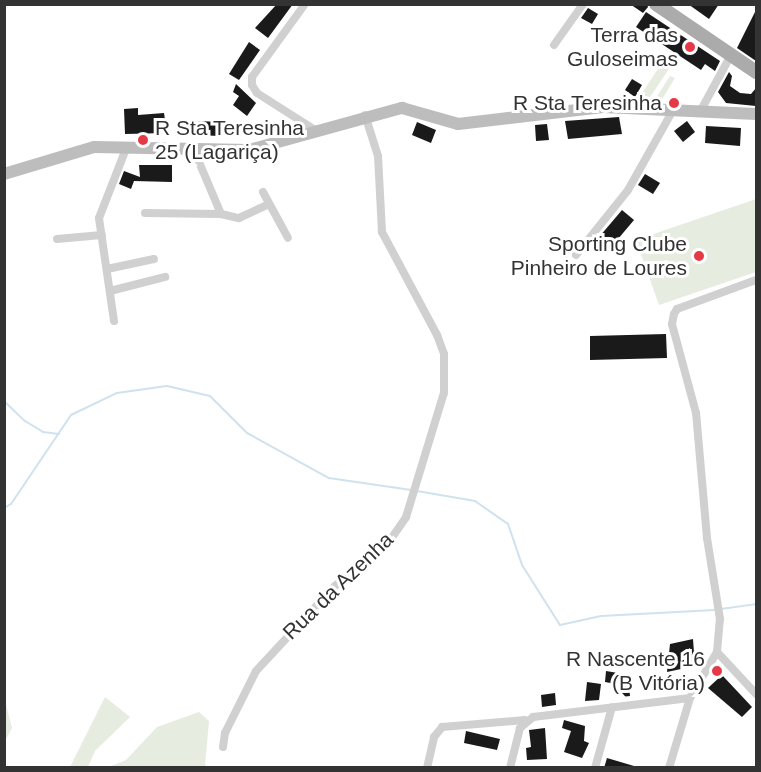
<!DOCTYPE html>
<html>
<head>
<meta charset="utf-8">
<style>
  body { margin:0 }
  #map { position:relative; width:761px; height:772px; overflow:hidden; background:#fff; font-family:Arial,sans-serif }
  div>[style] { position:absolute }
  [style*='--x'] { left:calc(var(--x)*1px); top:calc(var(--y)*1px); width:calc(var(--w)*1px); rotate:calc(var(--a)*1deg) }
  .green>* { inset:0; background:#e6ecdf }
  .stream>* { height:2px; margin:-1px; padding:0 1px; transform-origin:1px; border-radius:1px; background:#cfe2ee }
  .building>* { inset:0; background:#1a1a1a }
  .street>* { height:8px; margin:-4px; padding:0 4px; transform-origin:4px; border-radius:4px; background:#d0d0d0 }
  .secondary>* { height:12px; margin:-6px; padding:0 6px; transform-origin:6px; border-radius:6px; background:#bdbdbd }
  .primary>* { height:14px; margin:-7px; padding:0 7px; transform-origin:7px; border-radius:7px; background:#ababab }
  .dots>* { width:16px; height:16px; translate:-50% -50%; box-sizing:border-box; border:3px solid #fff; border-radius:50% }
  span { translate:-50% -50%; white-space:nowrap; text-align:center; line-height:1.15; -webkit-text-stroke:6px #fff; paint-order:stroke }
  .poi-label { font-size:21px; color:#333 }
  .right { translate:-100% -50%; text-align:right }
  .left { translate:0 -50%; text-align:left }
  .street-label { font-size:21px; color:#333 }
  .frame { position:absolute; inset:0; border:6px solid #333; pointer-events:none }
</style>
</head>
<body>
<div id="map">
  <div class="green">
    <i style="clip-path:polygon(670px 51px,681px 58px,679px 62px,675px 60px,648px 100px,638px 99px)"></i>
    <i style="clip-path:polygon(670px 76px,675px 78px,661px 101px,654px 101px)"></i>
    <i style="clip-path:polygon(756px 199px,756px 272px,659px 305px,636px 240px)"></i>
    <i style="clip-path:polygon(105px 697px,130px 717px,95px 751px,88px 767px,70px 767px)"></i>
    <i style="clip-path:polygon(5px 701px,12px 728px,5px 741px,4px 741px)"></i>
    <i style="clip-path:polygon(199px 712px,209px 721px,205px 765px,208px 767px,109px 767px,126px 760px,157px 727px)"></i>
  </div>
  <div class="stream">
    <i style="--x:4;--y:401;--w:29;--a:44"></i>
    <i style="--x:25;--y:421;--w:21;--a:31"></i>
    <i style="--x:43;--y:432;--w:16;--a:7"></i>
    <i style="--x:417;--y:491;--w:59;--a:9.8"></i>
    <i style="--x:475;--y:501;--w:40;--a:34.9"></i>
    <i style="--x:508;--y:524;--w:43;--a:71.1"></i>
    <i style="--x:522;--y:565;--w:71;--a:57.7"></i>
    <i style="--x:560;--y:625;--w:42;--a:-12.4"></i>
    <i style="--x:601;--y:616;--w:114;--a:-3"></i>
    <i style="--x:4;--y:508;--w:8;--a:-30"></i>
    <i style="--x:11;--y:504;--w:107;--a:-56"></i>
    <i style="--x:71;--y:415;--w:51;--a:-25.6"></i>
    <i style="--x:117;--y:393;--w:50;--a:-8"></i>
    <i style="--x:167;--y:386;--w:44;--a:13.1"></i>
    <i style="--x:210;--y:396;--w:52;--a:45"></i>
    <i style="--x:247;--y:433;--w:94;--a:28.8"></i>
    <i style="--x:329;--y:478;--w:83;--a:8.3"></i>
    <i style="--x:721;--y:609;--w:35;--a:-8"></i>
  </div>
  <div class="building">
    <i style="clip-path:polygon(277px 4px,293px 4px,268px 38px,255px 28px)"></i>
    <i style="clip-path:polygon(630px 4px,647px 4px,648px 7px,643px 13px)"></i>
    <i style="clip-path:polygon(688px 4px,719px 4px,709px 19px)"></i>
    <i style="clip-path:polygon(588px 8px,598px 14px,592px 24px,581px 18px)"></i>
    <i style="clip-path:polygon(756px 10px,756px 61px,737px 48px)"></i>
    <i style="clip-path:polygon(646px 12px,720px 61px,715px 71px,705px 64px,701px 70px,636px 27px)"></i>
    <i style="clip-path:polygon(249px 42px,260px 50px,239px 80px,229px 74px)"></i>
    <i style="clip-path:polygon(729px 72px,732px 76px,730px 86px,740px 93px,751px 94px,756px 88px,756px 106px,726px 103px,718px 92px)"></i>
    <i style="clip-path:polygon(632px 79px,642px 85px,635px 97px,625px 90px)"></i>
    <i style="clip-path:polygon(236px 84px,256px 103px,247px 116px,233px 105px,239px 96px,233px 92px)"></i>
    <i style="clip-path:polygon(138px 108px,138px 115px,164px 113px,167px 133px,125px 134px,124px 109px)"></i>
    <i style="clip-path:polygon(619px 117px,622px 134px,568px 139px,565px 121px)"></i>
    <i style="clip-path:polygon(198px 121px,220px 122px,219px 136px,198px 135px)"></i>
    <i style="clip-path:polygon(687px 121px,695px 132px,683px 142px,674px 131px)"></i>
    <i style="clip-path:polygon(417px 122px,436px 130px,431px 143px,412px 135px)"></i>
    <i style="clip-path:polygon(547px 124px,549px 140px,536px 141px,535px 125px)"></i>
    <i style="clip-path:polygon(706px 126px,741px 128px,740px 146px,705px 143px)"></i>
    <i style="clip-path:polygon(139px 165px,172px 165px,172px 182px,134px 181px,131px 189px,119px 184px,124px 171px,140px 177px)"></i>
    <i style="clip-path:polygon(645px 174px,660px 183px,653px 194px,638px 185px)"></i>
    <i style="clip-path:polygon(622px 210px,634px 220px,607px 252px,594px 243px)"></i>
    <i style="clip-path:polygon(666px 334px,667px 358px,590px 360px,590px 336px)"></i>
    <i style="clip-path:polygon(693px 639px,695px 666px,667px 672px,670px 644px)"></i>
    <i style="clip-path:polygon(606px 671px,618px 673px,616px 684px,605px 682px)"></i>
    <i style="clip-path:polygon(722px 675px,752px 707px,742px 717px,708px 688px)"></i>
    <i style="clip-path:polygon(587px 682px,601px 684px,599px 700px,585px 701px)"></i>
    <i style="clip-path:polygon(620px 686px,629px 686px,630px 696px,621px 697px)"></i>
    <i style="clip-path:polygon(555px 693px,556px 705px,542px 707px,541px 695px)"></i>
    <i style="clip-path:polygon(564px 720px,585px 726px,584px 741px,589px 743px,582px 758px,564px 752px,571px 731px,562px 728px)"></i>
    <i style="clip-path:polygon(545px 728px,547px 759px,527px 760px,526px 748px,531px 747px,529px 730px)"></i>
    <i style="clip-path:polygon(466px 731px,500px 739px,497px 750px,464px 743px)"></i>
    <i style="clip-path:polygon(607px 758px,634px 766px,633px 768px,604px 768px)"></i>
  </div>
  <div class="street">
    <i style="--x:305;--y:4;--w:90;--a:126"></i>
    <i style="--x:252;--y:77;--w:8;--a:90"></i>
    <i style="--x:252;--y:85;--w:9;--a:58"></i>
    <i style="--x:257;--y:93;--w:69;--a:32.5"></i>
    <i style="--x:554;--y:45;--w:50;--a:-54.7"></i>
    <i style="--x:701;--y:110;--w:63;--a:-61.4"></i>
    <i style="--x:263;--y:192;--w:52;--a:61.5"></i>
    <i style="--x:145;--y:213;--w:76;--a:0.8"></i>
    <i style="--x:221;--y:214;--w:69;--a:-112.9"></i>
    <i style="--x:221;--y:214;--w:18;--a:13"></i>
    <i style="--x:239;--y:218;--w:33;--a:-25"></i>
    <i style="--x:57;--y:239;--w:45;--a:-5.1"></i>
    <i style="--x:576;--y:255;--w:83;--a:-51.3"></i>
    <i style="--x:628;--y:190;--w:92;--a:-60.6"></i>
    <i style="--x:107;--y:269;--w:48;--a:-12"></i>
    <i style="--x:110;--y:291;--w:57;--a:-14.3"></i>
    <i style="--x:114;--y:321;--w:104;--a:-98.3"></i>
    <i style="--x:99;--y:218;--w:77;--a:-68.7"></i>
    <i style="--x:717;--y:652;--w:57;--a:47.1"></i>
    <i style="--x:223;--y:747;--w:14;--a:-82"></i>
    <i style="--x:225;--y:733;--w:69;--a:-63.4"></i>
    <i style="--x:256;--y:671;--w:116;--a:-47.1"></i>
    <i style="--x:335;--y:586;--w:65;--a:-38.1"></i>
    <i style="--x:386;--y:546;--w:35;--a:-55"></i>
    <i style="--x:406;--y:517;--w:130;--a:-73"></i>
    <i style="--x:444;--y:393;--w:39;--a:-90"></i>
    <i style="--x:444;--y:354;--w:20;--a:-110"></i>
    <i style="--x:437;--y:335;--w:117;--a:-118.1"></i>
    <i style="--x:382;--y:232;--w:76;--a:-93"></i>
    <i style="--x:378;--y:156;--w:43;--a:-107.6"></i>
    <i style="--x:427;--y:768;--w:32;--a:-77"></i>
    <i style="--x:434;--y:737;--w:13;--a:-51"></i>
    <i style="--x:442;--y:727;--w:83;--a:-4.8"></i>
    <i style="--x:510;--y:768;--w:41;--a:-76"></i>
    <i style="--x:520;--y:728;--w:17;--a:-40"></i>
    <i style="--x:533;--y:717;--w:158;--a:-6.9"></i>
    <i style="--x:595;--y:768;--w:63;--a:-74.4"></i>
    <i style="--x:669;--y:768;--w:73;--a:-73.3"></i>
    <i style="--x:690;--y:698;--w:53;--a:-59.6"></i>
    <i style="--x:717;--y:652;--w:33;--a:-85"></i>
    <i style="--x:720;--y:619;--w:82;--a:-99.1"></i>
    <i style="--x:707;--y:538;--w:125;--a:-95"></i>
    <i style="--x:696;--y:413;--w:92;--a:-105.1"></i>
    <i style="--x:672;--y:324;--w:10;--a:-79"></i>
    <i style="--x:674;--y:314;--w:6;--a:-59"></i>
    <i style="--x:677;--y:309;--w:84;--a:-20.2"></i>
  </div>
  <div class="secondary">
    <i style="--x:4;--y:174;--w:94;--a:-16.7"></i>
    <i style="--x:94;--y:147;--w:155;--a:1.1"></i>
    <i style="--x:249;--y:150;--w:159;--a:-15.4"></i>
    <i style="--x:402;--y:108;--w:58;--a:15.9"></i>
    <i style="--x:458;--y:124;--w:146;--a:-6.7"></i>
    <i style="--x:603;--y:107;--w:153;--a:2.6"></i>
  </div>
  <div class="primary">
    <i style="--x:656;--y:4;--w:121;--a:34.2"></i>
  </div>
  <div class="dots">
    <i style="left:690px;top:47px;background:#e63946"></i>
    <i style="left:674px;top:103px;background:#e63946"></i>
    <i style="left:143px;top:140px;background:#e63946"></i>
    <i style="left:699px;top:256px;background:#e63946"></i>
    <i style="left:717px;top:671px;background:#e63946"></i>
  </div>
  <div class="poi-label">
    <span class="right" style="left:678px;top:47px">Terra das<br>Guloseimas</span>
    <span class="right" style="left:662px;top:103px">R Sta Teresinha</span>
    <span class="left" style="left:155px;top:140px">R Sta Teresinha<br>25 (Lagariça)</span>
    <span class="right" style="left:687px;top:256px">Sporting Clube<br>Pinheiro de Loures</span>
    <span class="right" style="left:705px;top:671px">R Nascente 16<br>(B Vitória)</span>
  </div>
  <div class="street-label">
    <span style="left:338px;top:586px;rotate:-44deg">Rua da Azenha</span>
  </div>
  <div class="frame"></div>
</div>
</body>
</html>
